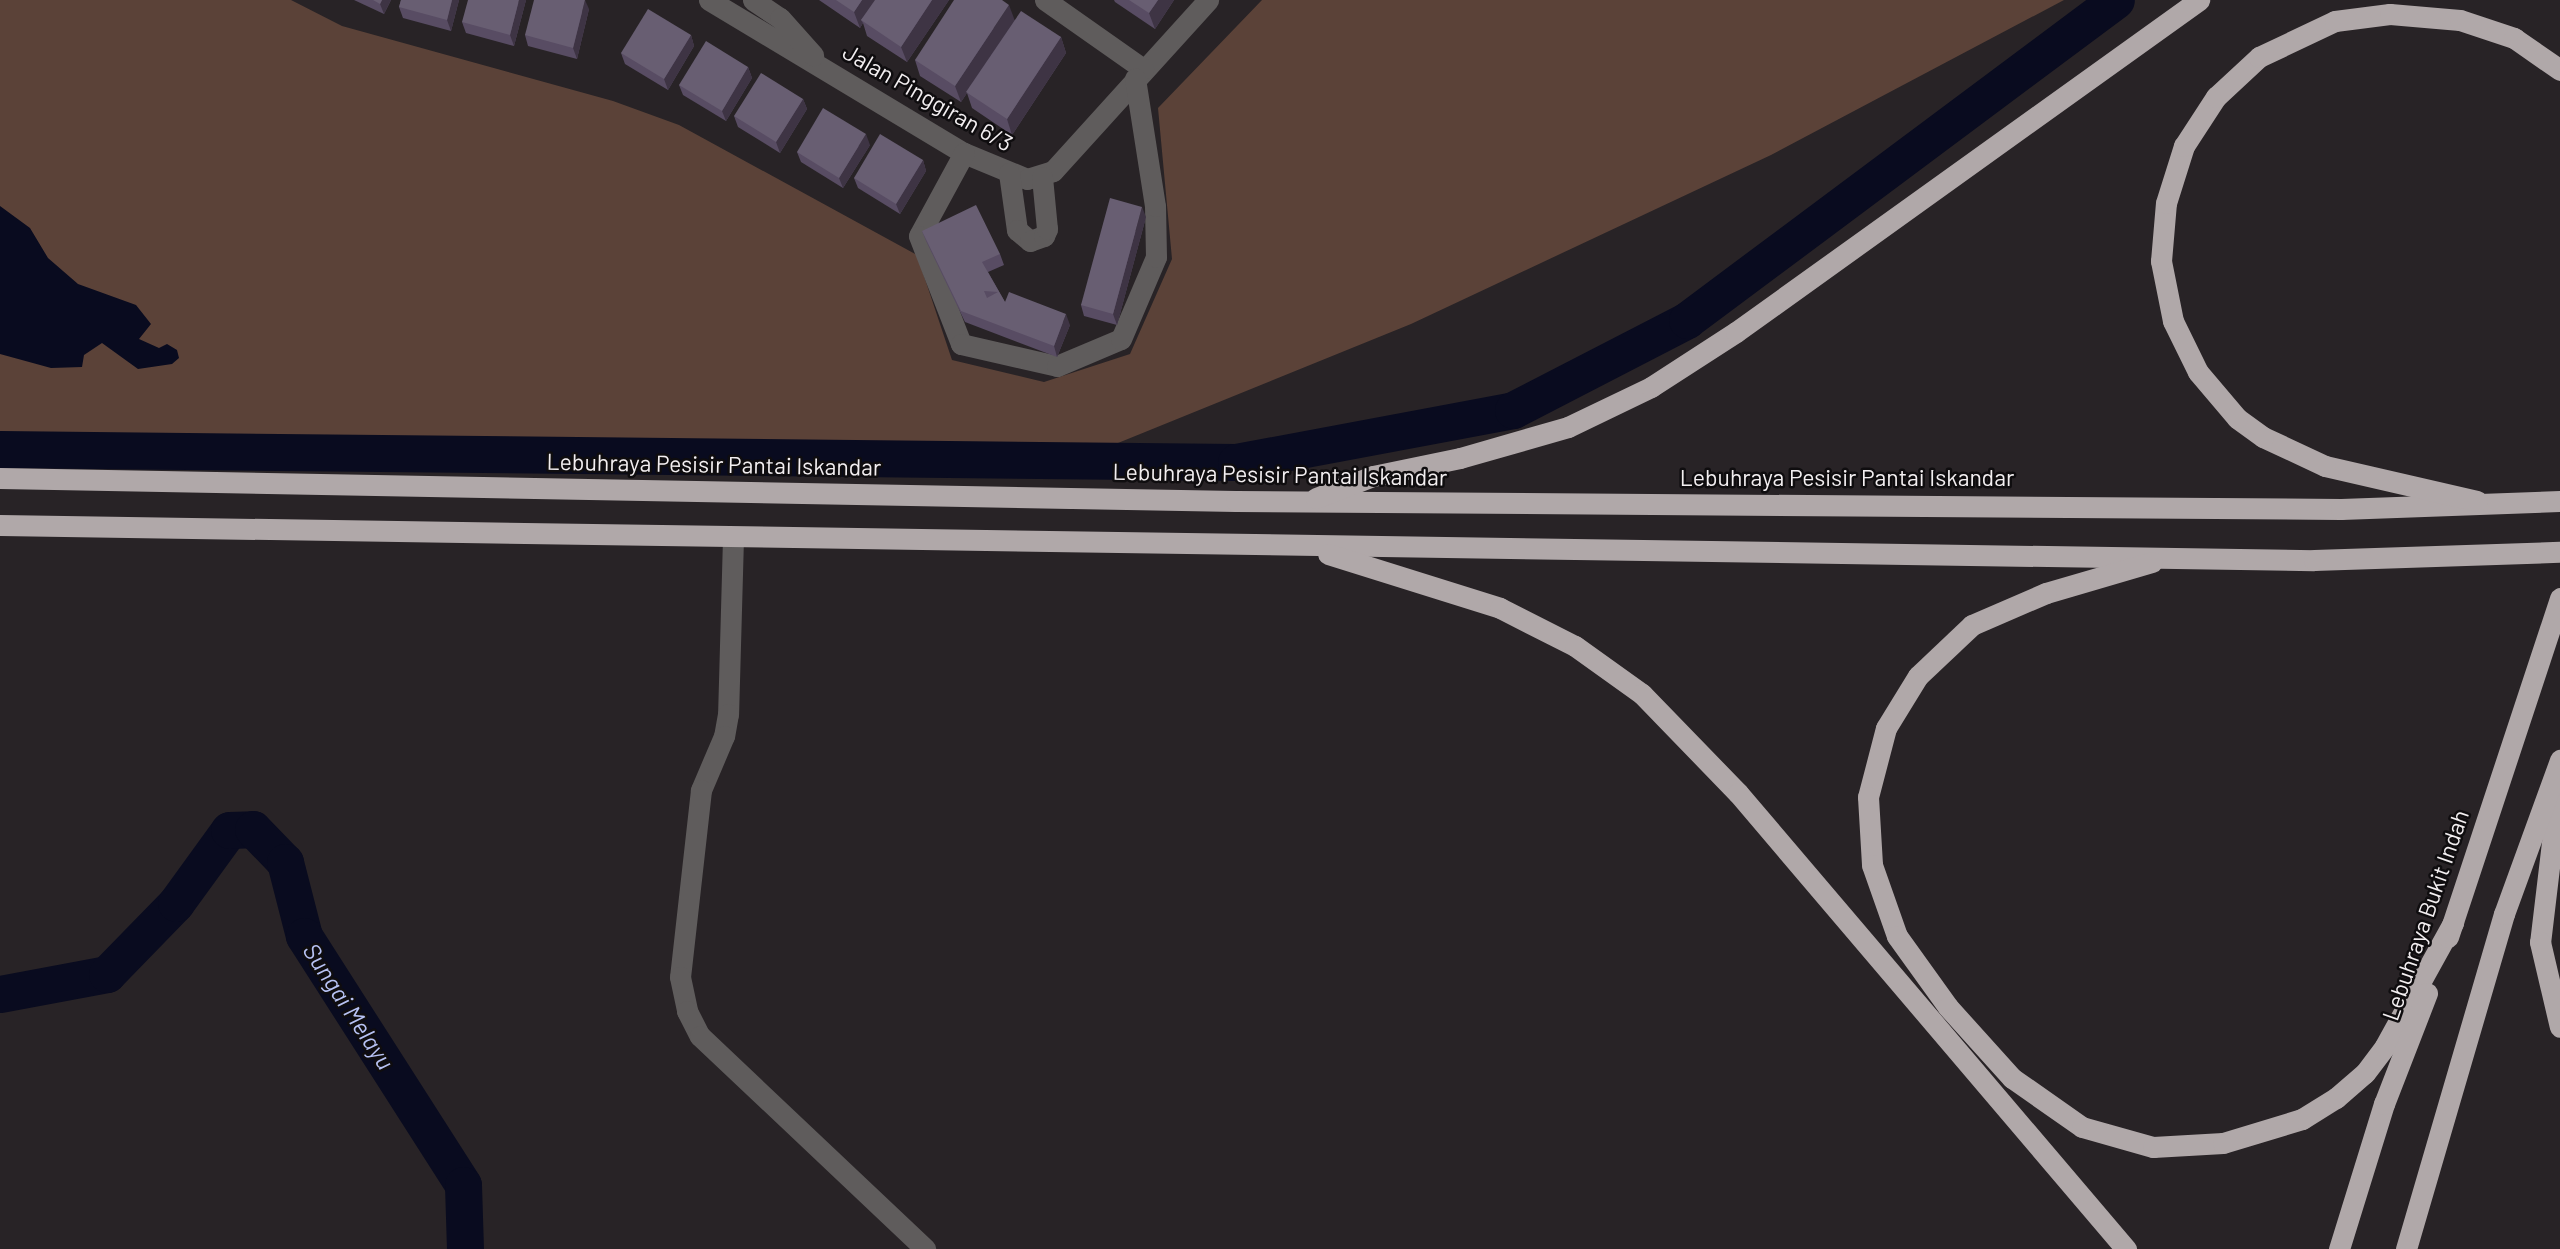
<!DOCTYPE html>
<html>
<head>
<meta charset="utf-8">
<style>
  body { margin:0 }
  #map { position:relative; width:2560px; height:1249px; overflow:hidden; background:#282326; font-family:Barlow,sans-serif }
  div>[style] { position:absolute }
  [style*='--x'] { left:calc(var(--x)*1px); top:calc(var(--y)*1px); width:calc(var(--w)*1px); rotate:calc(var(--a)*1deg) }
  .green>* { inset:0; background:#5b4238 }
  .water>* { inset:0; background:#090b1f }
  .river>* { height:37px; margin:-18.5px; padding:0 18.5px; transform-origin:18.5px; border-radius:18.5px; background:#090b1f }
  .minor>* { height:21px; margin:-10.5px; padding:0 10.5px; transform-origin:10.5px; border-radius:10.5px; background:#5f5c5c }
  .highway>* { height:21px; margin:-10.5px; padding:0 10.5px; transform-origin:10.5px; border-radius:10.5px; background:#b0a8a9 }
  .wall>* { inset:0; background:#584c63 }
  .shaded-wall>* { inset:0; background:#3e3444 }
  .building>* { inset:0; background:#685e72 }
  span { translate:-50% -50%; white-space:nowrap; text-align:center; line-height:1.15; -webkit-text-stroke:5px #0f0d0f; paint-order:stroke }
  .street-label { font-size:23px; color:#f3eff1 }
  .water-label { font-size:24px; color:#b7c2f4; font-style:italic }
</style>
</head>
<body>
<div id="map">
  <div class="green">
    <i style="clip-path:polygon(0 0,291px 0,342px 26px,613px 101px,679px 125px,917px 255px,952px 360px,1044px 382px,1130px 354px,1172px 259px,1158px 108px,1262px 0,2064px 0,1771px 155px,1411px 324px,1118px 443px,1094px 450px,985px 455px,0 432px)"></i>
  </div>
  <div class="water">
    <i style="clip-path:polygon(0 206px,30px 228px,48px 258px,78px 284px,136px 305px,151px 324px,139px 339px,159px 348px,167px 344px,177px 350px,179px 358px,172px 364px,138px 369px,102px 343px,84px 355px,82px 367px,51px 368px,0 354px)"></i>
  </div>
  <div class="river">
    <i style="--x:0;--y:449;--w:1236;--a:0.6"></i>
    <i style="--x:1236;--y:462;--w:282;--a:-10.6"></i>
    <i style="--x:1513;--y:410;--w:196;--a:-27.3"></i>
    <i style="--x:1687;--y:320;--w:535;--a:-36.72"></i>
    <i style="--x:0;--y:994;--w:109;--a:-10.6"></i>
    <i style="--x:107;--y:974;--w:99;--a:-45.8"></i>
    <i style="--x:176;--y:903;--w:90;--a:-54"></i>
    <i style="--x:229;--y:830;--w:24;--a:-2"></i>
    <i style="--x:253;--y:829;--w:46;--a:45.9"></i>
    <i style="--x:285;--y:862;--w:76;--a:75.6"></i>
    <i style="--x:304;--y:936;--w:295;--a:57.4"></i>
    <i style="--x:463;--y:1185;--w:64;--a:88.2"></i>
  </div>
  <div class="minor">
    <i style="--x:709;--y:0;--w:297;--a:31"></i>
    <i style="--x:964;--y:153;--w:68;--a:22.4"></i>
    <i style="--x:1027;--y:179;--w:27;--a:-17"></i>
    <i style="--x:1053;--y:171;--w:231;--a:-47.8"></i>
    <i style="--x:753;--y:0;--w:32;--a:34"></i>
    <i style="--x:780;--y:18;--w:50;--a:48.3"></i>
    <i style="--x:1045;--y:0;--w:120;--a:35.1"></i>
    <i style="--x:964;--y:153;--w:94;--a:118.5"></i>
    <i style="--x:919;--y:236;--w:116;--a:68.7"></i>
    <i style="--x:961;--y:344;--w:98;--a:12.9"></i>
    <i style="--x:1057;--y:366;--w:69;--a:-22.9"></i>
    <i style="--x:1121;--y:339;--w:89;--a:-66.9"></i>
    <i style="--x:1156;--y:257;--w:51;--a:-91.1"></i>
    <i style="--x:1155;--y:206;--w:129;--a:-98.9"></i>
    <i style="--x:1009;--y:173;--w:58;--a:82"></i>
    <i style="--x:1017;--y:230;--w:17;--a:40"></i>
    <i style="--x:1030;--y:241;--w:15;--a:-20"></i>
    <i style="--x:1044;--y:236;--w:8;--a:-67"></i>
    <i style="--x:1047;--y:229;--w:52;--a:-95.5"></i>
    <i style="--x:733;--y:538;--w:176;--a:91.6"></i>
    <i style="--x:728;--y:714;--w:22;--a:100"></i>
    <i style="--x:724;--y:736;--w:59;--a:113.1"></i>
    <i style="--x:701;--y:790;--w:188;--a:96.4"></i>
    <i style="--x:680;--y:977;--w:35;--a:78"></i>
    <i style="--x:687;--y:1011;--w:28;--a:63"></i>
    <i style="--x:700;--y:1036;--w:310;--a:43.4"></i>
  </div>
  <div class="highway">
    <i style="--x:0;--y:478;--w:1236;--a:1.07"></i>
    <i style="--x:1236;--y:501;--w:1105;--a:0.41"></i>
    <i style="--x:2341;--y:509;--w:219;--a:-2.1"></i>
    <i style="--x:1316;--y:498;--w:61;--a:-21.1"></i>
    <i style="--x:1373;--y:476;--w:89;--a:-11.7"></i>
    <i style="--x:1460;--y:458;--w:112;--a:-16"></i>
    <i style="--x:1568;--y:427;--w:92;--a:-25.7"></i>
    <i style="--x:1651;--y:387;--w:101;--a:-32.9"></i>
    <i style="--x:1736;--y:332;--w:570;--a:-35.64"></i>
    <i style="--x:2477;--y:501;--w:156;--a:-167"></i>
    <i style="--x:2325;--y:466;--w:68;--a:-154.9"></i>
    <i style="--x:2263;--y:437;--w:32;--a:-144"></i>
    <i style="--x:2237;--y:418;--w:60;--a:-130.3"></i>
    <i style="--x:2198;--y:372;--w:57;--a:-116.1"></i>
    <i style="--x:2173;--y:321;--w:61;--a:-101.3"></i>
    <i style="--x:2161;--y:261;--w:58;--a:-85.1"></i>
    <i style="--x:2166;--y:203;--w:60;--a:-72.5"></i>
    <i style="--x:2184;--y:146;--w:59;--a:-56.9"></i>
    <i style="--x:2216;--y:97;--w:59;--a:-42.9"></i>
    <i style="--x:2259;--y:57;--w:84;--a:-25.3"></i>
    <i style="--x:2335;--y:21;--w:55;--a:-7.3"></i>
    <i style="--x:2390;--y:14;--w:70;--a:4.9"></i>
    <i style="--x:2460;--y:20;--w:57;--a:18.4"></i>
    <i style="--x:2514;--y:38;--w:56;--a:34.8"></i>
    <i style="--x:0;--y:525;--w:2314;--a:0.87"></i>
    <i style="--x:2314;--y:560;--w:246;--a:-1.9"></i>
    <i style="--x:1328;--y:554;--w:180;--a:17.4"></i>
    <i style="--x:1500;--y:608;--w:84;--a:26.9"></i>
    <i style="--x:1575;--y:646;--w:82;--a:35.6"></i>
    <i style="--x:1642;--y:694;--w:138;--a:45.9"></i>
    <i style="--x:1738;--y:793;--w:599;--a:49.61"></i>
    <i style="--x:2152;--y:562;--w:110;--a:163.7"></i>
    <i style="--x:2046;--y:593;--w:81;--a:156.6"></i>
    <i style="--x:1972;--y:625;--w:74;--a:136.6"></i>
    <i style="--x:1918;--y:676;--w:61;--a:121.6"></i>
    <i style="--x:1886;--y:728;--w:71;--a:104.6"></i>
    <i style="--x:1868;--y:797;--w:68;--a:86.6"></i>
    <i style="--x:1872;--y:865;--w:75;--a:70.6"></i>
    <i style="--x:1897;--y:936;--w:87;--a:54.3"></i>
    <i style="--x:1948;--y:1007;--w:96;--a:48"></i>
    <i style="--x:2012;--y:1078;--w:85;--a:35"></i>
    <i style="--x:2082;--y:1127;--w:74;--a:15.7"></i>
    <i style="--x:2153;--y:1147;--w:70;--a:-3.3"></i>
    <i style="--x:2223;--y:1143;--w:83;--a:-16.9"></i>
    <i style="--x:2302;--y:1119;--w:40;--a:-32"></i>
    <i style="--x:2336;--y:1098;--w:38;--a:-41"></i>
    <i style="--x:2365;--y:1073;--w:34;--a:-53"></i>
    <i style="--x:2385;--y:1046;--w:141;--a:-61.1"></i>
    <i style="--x:2558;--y:792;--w:151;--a:96.8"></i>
    <i style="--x:2540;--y:942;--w:87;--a:76.8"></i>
    <i style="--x:2448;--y:937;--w:357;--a:-71.7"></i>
    <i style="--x:2339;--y:1249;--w:152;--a:-72.8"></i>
    <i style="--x:2384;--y:1104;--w:119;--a:-68.8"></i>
    <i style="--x:2406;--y:1249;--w:349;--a:-73.7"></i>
    <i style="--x:2504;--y:914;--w:164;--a:-70"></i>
  </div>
  <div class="wall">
    <i style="clip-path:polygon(354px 0,391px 0,384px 14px)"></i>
    <i style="clip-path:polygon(401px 0,459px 0,451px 31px,403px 18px,399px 7px)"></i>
    <i style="clip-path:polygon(526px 0,514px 46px,466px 33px,462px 22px)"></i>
    <i style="clip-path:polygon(819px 0,949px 0,907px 62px,867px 36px,863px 23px,860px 28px)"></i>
    <i style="clip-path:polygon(1114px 0,1174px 0,1155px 29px,1115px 2px)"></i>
    <i style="clip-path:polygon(589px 9px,577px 59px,528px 46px,525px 35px)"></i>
    <i style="clip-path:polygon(1014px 20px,1061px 37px,1066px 53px,1012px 135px,972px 108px,967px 93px,961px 102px,920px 76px,915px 60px)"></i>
    <i style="clip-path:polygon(691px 35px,694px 46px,668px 90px,625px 64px,621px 53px)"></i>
    <i style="clip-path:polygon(748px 67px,752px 78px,726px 121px,683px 95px,679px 85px)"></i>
    <i style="clip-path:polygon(803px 99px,807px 109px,780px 153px,738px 127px,734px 116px)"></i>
    <i style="clip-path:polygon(870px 145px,843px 188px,801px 162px,797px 152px)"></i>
    <i style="clip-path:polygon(923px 160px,926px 171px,900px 214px,858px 188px,854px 178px)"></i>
    <i style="clip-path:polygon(1146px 217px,1117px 325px,1084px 316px,1081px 305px)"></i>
    <i style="clip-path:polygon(922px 231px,1000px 254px,1004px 265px,988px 272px,1005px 302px,1070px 325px,1057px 357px,965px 322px,926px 241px)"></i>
  </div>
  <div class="shaded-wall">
    <i style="clip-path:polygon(382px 0,391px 0,384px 14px,380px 4px)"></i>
    <i style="clip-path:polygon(452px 0,459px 0,451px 31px,447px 20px)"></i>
    <i style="clip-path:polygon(519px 0,526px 0,514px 46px,510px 35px)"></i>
    <i style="clip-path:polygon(585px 0,589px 9px,577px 59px,573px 48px)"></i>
    <i style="clip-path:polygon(862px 0,878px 0,861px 20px,863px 23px,860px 28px,854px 12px)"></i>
    <i style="clip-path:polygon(932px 0,949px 0,907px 62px,901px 47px)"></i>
    <i style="clip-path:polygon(1158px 0,1174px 0,1155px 29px,1149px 13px)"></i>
    <i style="clip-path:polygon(1009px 5px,1015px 21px,961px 102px,955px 86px)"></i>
    <i style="clip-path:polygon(691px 35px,694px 46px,668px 90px,664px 79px)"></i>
    <i style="clip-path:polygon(1061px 37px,1066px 53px,1012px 135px,1007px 119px)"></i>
    <i style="clip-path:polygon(748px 67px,752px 78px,726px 121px,722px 111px)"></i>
    <i style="clip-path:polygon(803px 99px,807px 109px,780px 153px,776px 142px)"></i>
    <i style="clip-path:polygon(866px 134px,870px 145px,843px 188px,839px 178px)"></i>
    <i style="clip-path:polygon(923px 160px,926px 171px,900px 214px,896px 204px)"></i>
    <i style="clip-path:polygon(1142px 207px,1146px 217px,1117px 325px,1113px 314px)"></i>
    <i style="clip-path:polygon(1066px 314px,1070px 325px,1057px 357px,1054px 346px)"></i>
  </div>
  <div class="building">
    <i style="clip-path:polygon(373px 0,382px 0,380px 4px)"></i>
    <i style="clip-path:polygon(401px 0,452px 0,447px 20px,399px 7px)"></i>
    <i style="clip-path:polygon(468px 0,519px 0,510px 35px,462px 22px)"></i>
    <i style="clip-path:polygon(534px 0,585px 0,573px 48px,525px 35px)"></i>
    <i style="clip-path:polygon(836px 0,862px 0,854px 12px)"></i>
    <i style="clip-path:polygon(875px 0,932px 0,901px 47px,861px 20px)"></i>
    <i style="clip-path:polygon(954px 0,1002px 0,1009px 5px,955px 86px,915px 60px)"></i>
    <i style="clip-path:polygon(1129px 0,1158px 0,1149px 13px)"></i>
    <i style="clip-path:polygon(648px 9px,691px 35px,664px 79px,621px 53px)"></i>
    <i style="clip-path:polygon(1021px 11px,1061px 37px,1007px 119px,966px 92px)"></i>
    <i style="clip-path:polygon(706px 41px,748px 67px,722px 111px,679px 85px)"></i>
    <i style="clip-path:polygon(761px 73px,803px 99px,776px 142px,734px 116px)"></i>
    <i style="clip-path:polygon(823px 108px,866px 134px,839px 178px,797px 152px)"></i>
    <i style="clip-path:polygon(880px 134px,923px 160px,896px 204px,854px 178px)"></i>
    <i style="clip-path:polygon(1110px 198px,1142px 207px,1113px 314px,1081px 305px)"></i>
    <i style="clip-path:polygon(evenodd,976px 205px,1000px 254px,982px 262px,1005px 302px,1009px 292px,1066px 314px,1054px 346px,961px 311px,922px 231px,976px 205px,984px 291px,998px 292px,987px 298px,984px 291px)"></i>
  </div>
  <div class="street-label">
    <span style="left:928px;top:97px;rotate:30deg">Jalan Pinggiran 6/3</span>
    <span style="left:714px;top:464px;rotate:1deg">Lebuhraya Pesisir Pantai Iskandar</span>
    <span style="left:1280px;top:474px;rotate:1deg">Lebuhraya Pesisir Pantai Iskandar</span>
    <span style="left:1847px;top:477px">Lebuhraya Pesisir Pantai Iskandar</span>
    <span style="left:2425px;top:915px;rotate:-71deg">Lebuhraya Bukit Indah</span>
  </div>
  <div class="water-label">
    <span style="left:349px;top:1006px;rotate:57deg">Sungai Melayu</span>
  </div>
</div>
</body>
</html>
